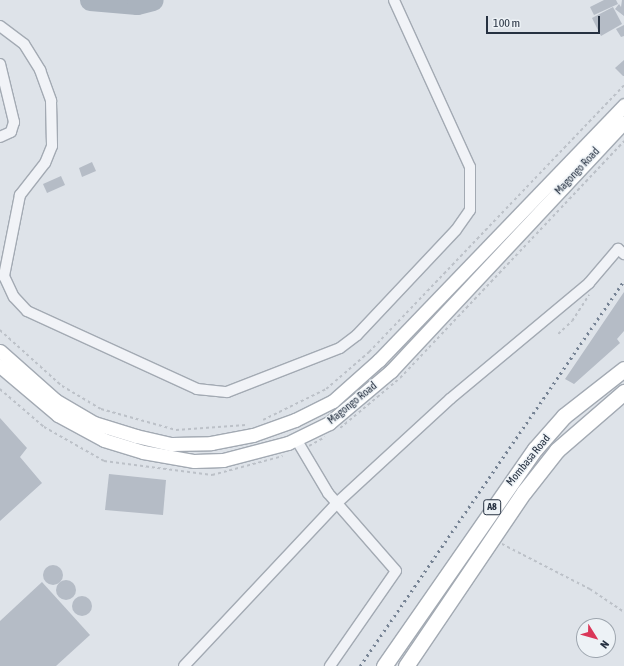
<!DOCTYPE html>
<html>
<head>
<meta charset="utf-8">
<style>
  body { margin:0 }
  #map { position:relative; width:624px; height:666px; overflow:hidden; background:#dee3e9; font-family:"Asap Condensed",sans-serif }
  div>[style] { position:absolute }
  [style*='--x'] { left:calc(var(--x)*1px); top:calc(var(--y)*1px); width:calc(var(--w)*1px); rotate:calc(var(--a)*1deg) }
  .taxiway>* { height:21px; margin:-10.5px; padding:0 10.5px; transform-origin:10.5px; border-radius:10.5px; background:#aab3be }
  .building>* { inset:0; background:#b5bcc6 }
  .round { border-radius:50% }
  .path>* { height:1.5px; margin-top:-0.75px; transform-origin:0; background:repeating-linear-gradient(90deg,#bcc1c8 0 3px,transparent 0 6px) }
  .roads { filter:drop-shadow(1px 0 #a3aab3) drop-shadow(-1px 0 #a3aab3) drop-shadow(0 1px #a3aab3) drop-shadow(0 -1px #a3aab3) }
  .minor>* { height:10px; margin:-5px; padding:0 5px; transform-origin:5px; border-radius:5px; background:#f1f3f7 }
  .major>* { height:13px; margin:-6.5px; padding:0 6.5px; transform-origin:6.5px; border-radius:6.5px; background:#fff }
  .highway>* { height:15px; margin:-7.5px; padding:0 7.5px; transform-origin:7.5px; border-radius:7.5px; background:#fff }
  .rail>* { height:2.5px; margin-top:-1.25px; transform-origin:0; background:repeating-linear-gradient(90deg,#768394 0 2px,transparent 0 6px) }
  span { translate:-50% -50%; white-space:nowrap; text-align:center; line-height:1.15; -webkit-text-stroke:3px #edf2f6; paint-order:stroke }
  .shield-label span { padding:1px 3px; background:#edf2f6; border:1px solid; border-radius:3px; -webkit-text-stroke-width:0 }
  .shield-label { font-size:10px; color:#263141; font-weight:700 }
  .street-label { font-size:11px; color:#263141 }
  .north { position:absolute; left:576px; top:618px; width:40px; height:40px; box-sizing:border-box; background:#edf2f6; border:1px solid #9da5ae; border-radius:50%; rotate:127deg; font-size:11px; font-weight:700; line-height:16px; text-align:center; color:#263141 }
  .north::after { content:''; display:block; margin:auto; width:14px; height:18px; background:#da3759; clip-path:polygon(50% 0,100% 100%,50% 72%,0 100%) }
  .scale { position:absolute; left:486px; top:16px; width:114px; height:18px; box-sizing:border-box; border:2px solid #263141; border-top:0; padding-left:5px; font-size:12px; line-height:14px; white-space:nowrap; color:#263141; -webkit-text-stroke:3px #edf2f6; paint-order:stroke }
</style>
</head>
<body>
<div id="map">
  <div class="taxiway">
    <i style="--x:90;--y:0;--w:47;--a:4.9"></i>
    <i style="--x:137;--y:4;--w:16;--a:-14"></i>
  </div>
  <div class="building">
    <i style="clip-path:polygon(604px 0,616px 0,618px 4px,594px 15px,590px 7px)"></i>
    <i style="clip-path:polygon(622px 0,624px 0,624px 16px,615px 9px,619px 4px,621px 7px)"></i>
    <i style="clip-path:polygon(613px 7px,622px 24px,601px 36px,592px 18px)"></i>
    <i style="clip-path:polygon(624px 25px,624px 36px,621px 37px,616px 29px)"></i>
    <i style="clip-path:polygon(624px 60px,624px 76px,623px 76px,615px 68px)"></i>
    <i style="clip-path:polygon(92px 162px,96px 171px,82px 177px,79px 168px)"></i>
    <i style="clip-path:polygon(61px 176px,65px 185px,47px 193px,43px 184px)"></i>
    <i style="clip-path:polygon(624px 292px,624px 331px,617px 339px,620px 343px,574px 384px,565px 379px)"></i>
    <i style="clip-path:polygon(0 418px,27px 448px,20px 457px,42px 483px,0 521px)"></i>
    <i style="clip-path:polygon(109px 474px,166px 480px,163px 515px,105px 510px)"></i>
    <i class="round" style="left:43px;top:565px;width:20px;height:20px"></i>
    <i class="round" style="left:56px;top:580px;width:20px;height:20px"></i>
    <i style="clip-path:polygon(42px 582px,90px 635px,56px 666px,0 666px,0 621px)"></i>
    <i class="round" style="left:72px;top:596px;width:20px;height:20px"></i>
  </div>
  <div class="path">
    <i style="--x:0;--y:330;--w:84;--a:42.1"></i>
    <i style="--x:62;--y:386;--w:45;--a:30.5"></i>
    <i style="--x:101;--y:409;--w:78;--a:15.6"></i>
    <i style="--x:176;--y:430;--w:70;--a:-4.1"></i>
    <i style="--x:558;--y:334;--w:19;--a:-43"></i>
    <i style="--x:572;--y:321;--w:31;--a:-57"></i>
    <i style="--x:0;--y:389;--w:58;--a:40.8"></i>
    <i style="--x:44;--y:427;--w:69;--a:29.5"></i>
    <i style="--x:104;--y:461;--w:109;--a:7.4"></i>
    <i style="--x:212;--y:475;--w:73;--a:-15"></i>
    <i style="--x:263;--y:420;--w:70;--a:-26.2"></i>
    <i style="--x:326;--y:389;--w:57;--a:-40.7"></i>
    <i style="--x:369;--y:352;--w:369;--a:-46.3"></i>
    <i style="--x:340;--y:428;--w:78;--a:-39.8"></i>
    <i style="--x:400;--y:378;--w:326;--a:-46.6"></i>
    <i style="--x:309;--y:446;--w:18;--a:-29"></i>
    <i style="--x:502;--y:544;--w:99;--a:27.1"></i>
    <i style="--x:590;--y:589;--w:41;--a:34.1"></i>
  </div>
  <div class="roads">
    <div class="minor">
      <i style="--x:0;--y:26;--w:30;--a:37"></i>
      <i style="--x:24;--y:44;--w:31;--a:58"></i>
      <i style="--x:40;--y:70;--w:33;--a:70"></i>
      <i style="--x:51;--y:101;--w:45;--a:88.7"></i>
      <i style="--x:52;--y:146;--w:18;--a:112"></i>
      <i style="--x:45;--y:163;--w:41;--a:128"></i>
      <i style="--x:20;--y:195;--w:83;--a:101.2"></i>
      <i style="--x:4;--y:276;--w:23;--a:65"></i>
      <i style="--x:14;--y:297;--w:19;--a:47"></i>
      <i style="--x:27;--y:311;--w:187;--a:24.6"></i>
      <i style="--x:197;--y:389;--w:30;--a:6"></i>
      <i style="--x:227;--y:392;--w:121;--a:-21.3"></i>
      <i style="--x:340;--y:348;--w:21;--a:-37"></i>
      <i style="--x:357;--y:335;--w:144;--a:-46.7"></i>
      <i style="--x:456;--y:230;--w:24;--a:-55"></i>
      <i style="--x:470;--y:210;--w:43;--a:-90"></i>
      <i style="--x:470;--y:167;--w:183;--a:-114.5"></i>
      <i style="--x:0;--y:64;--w:60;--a:76.4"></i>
      <i style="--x:14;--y:122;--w:10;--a:107"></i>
      <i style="--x:11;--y:132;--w:12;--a:156"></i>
      <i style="--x:296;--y:439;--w:63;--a:59.3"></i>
      <i style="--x:328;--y:493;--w:103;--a:48.9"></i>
      <i style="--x:396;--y:571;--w:116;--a:124.8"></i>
      <i style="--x:184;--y:666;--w:225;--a:-46.8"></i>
      <i style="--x:338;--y:502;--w:152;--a:-42.6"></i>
      <i style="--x:450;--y:399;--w:181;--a:-39.8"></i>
      <i style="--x:589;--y:283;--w:45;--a:-49.5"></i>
      <i style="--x:618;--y:249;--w:8;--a:40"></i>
    </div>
    <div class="major">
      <i style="--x:0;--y:351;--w:74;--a:41.7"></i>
      <i style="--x:55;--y:400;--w:45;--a:30.5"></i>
      <i style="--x:94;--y:423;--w:44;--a:17.2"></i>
      <i style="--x:136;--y:436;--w:37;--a:13"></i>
      <i style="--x:172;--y:444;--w:39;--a:-1"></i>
      <i style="--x:211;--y:443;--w:43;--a:-10.8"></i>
      <i style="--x:253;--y:435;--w:45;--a:-19.7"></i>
      <i style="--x:295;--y:420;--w:42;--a:-26.6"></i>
      <i style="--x:333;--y:401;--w:62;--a:-41.7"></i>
      <i style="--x:379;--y:360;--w:354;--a:-46.1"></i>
      <i style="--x:0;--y:366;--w:76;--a:40.2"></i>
      <i style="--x:58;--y:415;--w:52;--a:28.5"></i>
      <i style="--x:104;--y:440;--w:41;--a:17.1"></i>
      <i style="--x:143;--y:452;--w:52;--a:10"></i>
      <i style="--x:194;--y:461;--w:29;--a:-2"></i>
      <i style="--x:223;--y:460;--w:67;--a:-14.7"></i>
      <i style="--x:288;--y:443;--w:46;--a:-26"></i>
      <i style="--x:329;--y:423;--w:81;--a:-40"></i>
      <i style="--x:391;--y:371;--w:341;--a:-46.9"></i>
    </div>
    <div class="highway">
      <i style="--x:384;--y:666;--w:264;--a:-55.2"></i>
      <i style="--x:535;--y:449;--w:44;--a:-48.7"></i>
      <i style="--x:564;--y:416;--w:76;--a:-38.1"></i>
      <i style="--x:406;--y:666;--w:210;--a:-55.9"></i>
      <i style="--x:524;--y:492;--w:53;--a:-51.8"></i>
      <i style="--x:557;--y:450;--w:89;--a:-40.9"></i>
    </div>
  </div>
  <div class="rail">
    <i style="--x:360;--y:666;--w:467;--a:-55.6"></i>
  </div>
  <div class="shield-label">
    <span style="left:492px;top:507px">A8</span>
  </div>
  <div class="street-label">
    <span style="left:577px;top:171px;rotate:-47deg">Magongo Road</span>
    <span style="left:352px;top:403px;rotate:-39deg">Magongo Road</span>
    <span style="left:528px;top:460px;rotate:-51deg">Mombasa Road</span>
  </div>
  <div class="north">N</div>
  <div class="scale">100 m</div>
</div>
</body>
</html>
